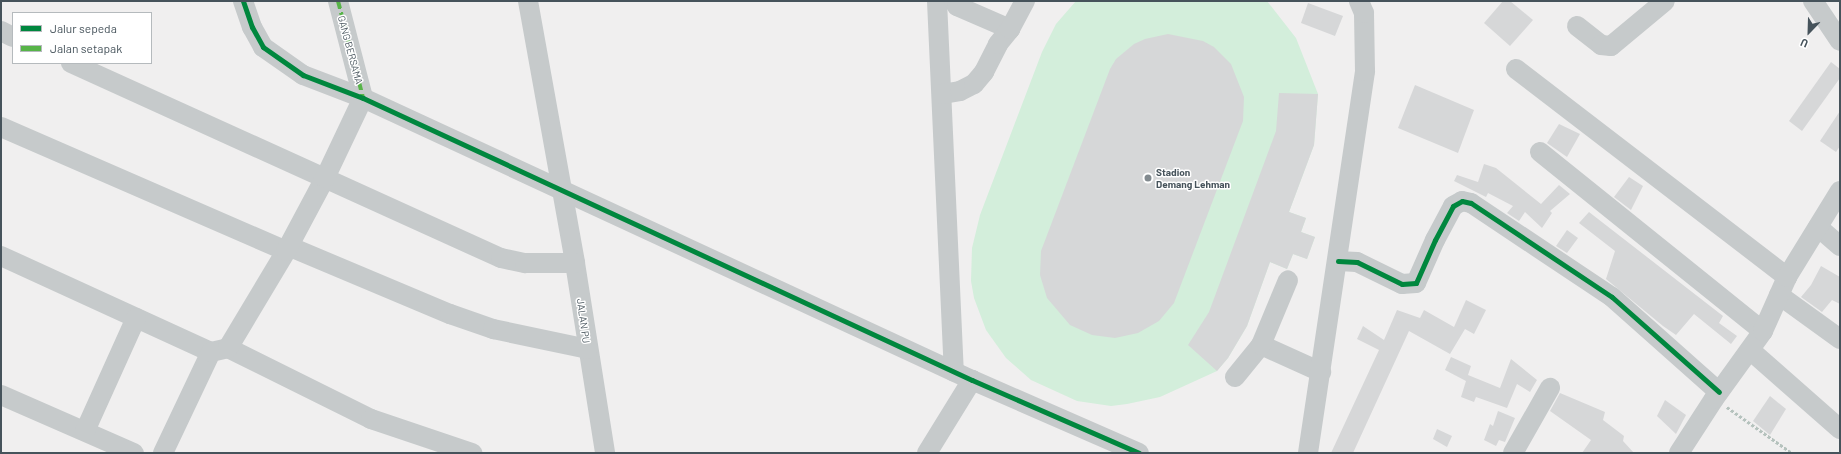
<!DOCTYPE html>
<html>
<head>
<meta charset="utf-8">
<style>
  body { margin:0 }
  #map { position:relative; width:1841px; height:454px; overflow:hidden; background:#f0efef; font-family:Barlow,sans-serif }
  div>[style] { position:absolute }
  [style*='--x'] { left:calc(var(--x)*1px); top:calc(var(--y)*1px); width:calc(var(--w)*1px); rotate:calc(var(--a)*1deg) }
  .green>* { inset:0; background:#d3eedb }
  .building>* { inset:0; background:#d6d7d8 }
  .path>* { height:2.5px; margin-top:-1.25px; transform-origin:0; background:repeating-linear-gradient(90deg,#b5c2bd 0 3px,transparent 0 5px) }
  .minor>* { height:20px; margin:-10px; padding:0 10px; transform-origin:10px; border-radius:10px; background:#c6cacb }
  .quiet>* { height:4px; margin-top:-2px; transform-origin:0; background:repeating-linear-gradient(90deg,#57b448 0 8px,transparent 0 12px) }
  .cycleway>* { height:5px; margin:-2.5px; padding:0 2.5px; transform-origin:2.5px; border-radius:2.5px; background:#00873e }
  .dots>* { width:11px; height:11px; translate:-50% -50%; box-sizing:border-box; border:2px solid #fff; border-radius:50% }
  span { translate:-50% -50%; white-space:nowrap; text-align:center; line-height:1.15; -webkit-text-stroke:3px #fff; paint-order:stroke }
  .street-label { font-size:10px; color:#46535b }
  .poi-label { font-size:10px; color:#46535b; font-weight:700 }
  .left { translate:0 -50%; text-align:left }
  .frame { position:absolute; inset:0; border:2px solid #46535b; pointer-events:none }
  .legend { position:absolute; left:12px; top:12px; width:140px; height:52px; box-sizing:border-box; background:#fff; border:1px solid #b5babd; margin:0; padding:5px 7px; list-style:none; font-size:12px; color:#46535b }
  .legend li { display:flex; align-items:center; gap:8px; height:20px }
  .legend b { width:20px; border:1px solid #b5babd }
  .north { position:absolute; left:1789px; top:12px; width:40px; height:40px; -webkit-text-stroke:3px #fff; paint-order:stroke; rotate:203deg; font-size:11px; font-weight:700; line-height:16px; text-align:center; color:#46535b }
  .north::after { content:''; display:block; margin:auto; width:14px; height:18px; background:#46535b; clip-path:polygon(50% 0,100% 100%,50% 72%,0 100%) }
</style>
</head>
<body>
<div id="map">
  <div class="green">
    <i style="clip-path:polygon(1076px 1px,1267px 1px,1296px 38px,1318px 94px,1314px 145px,1289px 212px,1306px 218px,1301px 232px,1315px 237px,1307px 259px,1293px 254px,1287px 269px,1270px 262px,1247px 326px,1228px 358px,1217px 371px,1160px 397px,1127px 404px,1111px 406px,1077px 401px,1031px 380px,1006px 358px,986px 330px,974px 298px,971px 281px,972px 248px,980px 215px,1042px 52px,1056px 24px)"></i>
  </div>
  <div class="building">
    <i style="clip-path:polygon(1503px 1px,1510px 1px,1533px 20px,1510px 46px,1484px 23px)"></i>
    <i style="clip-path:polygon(1308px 3px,1343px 16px,1335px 36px,1301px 23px)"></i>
    <i style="clip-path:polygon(1168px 34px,1203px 41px,1214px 47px,1231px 64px,1244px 97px,1243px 121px,1174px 303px,1159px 321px,1138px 333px,1115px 338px,1092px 335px,1070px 325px,1047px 298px,1040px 275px,1041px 251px,1110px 69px,1116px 59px,1134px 44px,1145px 39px)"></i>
    <i style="clip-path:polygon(1831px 62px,1840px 69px,1840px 78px,1802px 131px,1789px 121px)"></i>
    <i style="clip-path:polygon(1415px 85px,1474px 110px,1458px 153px,1398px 128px)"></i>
    <i style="clip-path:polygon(1279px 93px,1318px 94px,1314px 145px,1289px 212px,1306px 218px,1301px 232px,1315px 237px,1307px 259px,1293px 254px,1287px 269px,1270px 262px,1247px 326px,1228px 358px,1217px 371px,1188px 345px,1209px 312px,1276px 131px)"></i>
    <i style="clip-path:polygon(1840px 111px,1840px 146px,1836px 152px,1820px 141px)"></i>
    <i style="clip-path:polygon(1559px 124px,1580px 134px,1567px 157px,1547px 143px)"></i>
    <i style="clip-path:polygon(1484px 164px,1496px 168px,1541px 204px,1559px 185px,1570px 194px,1550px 211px,1552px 213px,1542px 228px,1525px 212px,1519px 221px,1507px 213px,1513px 206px,1488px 193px,1486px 197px,1454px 181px,1457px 175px,1478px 182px)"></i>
    <i style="clip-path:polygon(1629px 177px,1643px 186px,1631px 210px,1614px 197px)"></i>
    <i style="clip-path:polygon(1589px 212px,1723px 316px,1719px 323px,1737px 336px,1731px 344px,1694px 314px,1676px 335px,1663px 326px,1606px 279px,1615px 251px,1579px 223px)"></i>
    <i style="clip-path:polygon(1567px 230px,1578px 238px,1567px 253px,1556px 246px)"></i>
    <i style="clip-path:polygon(1821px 266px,1840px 277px,1840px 304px,1832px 300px,1822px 312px,1801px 297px,1811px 285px)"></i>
    <i style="clip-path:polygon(1466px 300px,1486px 310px,1474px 334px,1465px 329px,1450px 354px,1409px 331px,1353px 453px,1331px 453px,1379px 350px,1357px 339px,1363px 326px,1384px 340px,1397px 310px,1420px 318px,1424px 310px,1454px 327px)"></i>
    <i style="clip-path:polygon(1451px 357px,1471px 366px,1468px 375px,1500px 388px,1511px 359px,1537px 380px,1530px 392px,1517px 384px,1507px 408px,1476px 397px,1474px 402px,1461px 397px,1466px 381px,1445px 370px)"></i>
    <i style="clip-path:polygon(1560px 393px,1605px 412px,1603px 420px,1624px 436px,1623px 441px,1634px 453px,1582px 453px,1591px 440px,1550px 411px)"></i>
    <i style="clip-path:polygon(1770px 396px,1786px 409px,1770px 435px,1753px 421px)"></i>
    <i style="clip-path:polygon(1665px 400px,1686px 415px,1676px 434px,1657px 416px)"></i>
    <i style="clip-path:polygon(1498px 411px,1515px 418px,1505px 442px,1499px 440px,1496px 446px,1484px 440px,1490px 424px,1493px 426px)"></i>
    <i style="clip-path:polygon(1437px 429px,1452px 436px,1447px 447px,1433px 439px)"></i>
  </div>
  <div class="path">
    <i style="--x:1727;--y:407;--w:80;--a:35.3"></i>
  </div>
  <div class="minor">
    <i style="--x:243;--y:1;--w:28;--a:71"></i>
    <i style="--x:252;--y:27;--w:23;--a:61"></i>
    <i style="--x:263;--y:47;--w:49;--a:35"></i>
    <i style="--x:303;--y:75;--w:64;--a:21"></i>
    <i style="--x:363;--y:98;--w:671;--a:24.85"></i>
    <i style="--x:972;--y:380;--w:182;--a:23.6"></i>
    <i style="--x:338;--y:1;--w:100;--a:75.5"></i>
    <i style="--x:528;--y:1;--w:266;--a:79.8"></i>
    <i style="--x:575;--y:263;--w:192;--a:81"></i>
    <i style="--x:937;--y:1;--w:371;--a:87.4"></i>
    <i style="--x:954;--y:1;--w:6;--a:59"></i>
    <i style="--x:957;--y:6;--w:58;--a:23.5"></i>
    <i style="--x:1813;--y:1;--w:48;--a:56"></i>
    <i style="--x:1577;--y:26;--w:31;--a:38"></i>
    <i style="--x:1601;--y:45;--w:10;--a:6"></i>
    <i style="--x:1611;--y:46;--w:70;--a:-39.8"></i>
    <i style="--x:1;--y:31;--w:13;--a:27"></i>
    <i style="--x:71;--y:63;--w:472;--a:24.4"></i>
    <i style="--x:501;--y:258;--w:25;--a:12"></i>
    <i style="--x:525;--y:263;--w:50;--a:0"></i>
    <i style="--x:1516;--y:69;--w:342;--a:37.5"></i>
    <i style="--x:942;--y:94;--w:18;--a:-9"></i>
    <i style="--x:960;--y:91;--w:16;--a:-27"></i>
    <i style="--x:974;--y:84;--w:16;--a:-50"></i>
    <i style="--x:984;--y:72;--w:31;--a:-63"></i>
    <i style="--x:998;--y:44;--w:19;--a:-51"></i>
    <i style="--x:1010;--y:29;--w:32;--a:-62"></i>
    <i style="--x:1;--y:127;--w:311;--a:23.5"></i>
    <i style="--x:1540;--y:152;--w:286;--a:38.8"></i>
    <i style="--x:1818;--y:227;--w:29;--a:41"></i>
    <i style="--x:288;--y:246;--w:176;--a:22.8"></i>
    <i style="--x:450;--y:314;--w:46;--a:19.2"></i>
    <i style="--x:493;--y:329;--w:97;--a:11.9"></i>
    <i style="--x:1;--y:256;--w:231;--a:24.6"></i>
    <i style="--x:1338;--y:261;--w:19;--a:3"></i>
    <i style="--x:1357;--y:262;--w:50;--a:26.1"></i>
    <i style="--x:1402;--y:284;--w:14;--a:-4"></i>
    <i style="--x:1416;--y:283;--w:47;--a:-66.2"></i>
    <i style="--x:1435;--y:240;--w:38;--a:-62"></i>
    <i style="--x:1453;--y:206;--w:10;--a:-29"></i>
    <i style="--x:1462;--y:201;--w:9;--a:13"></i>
    <i style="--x:1471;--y:203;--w:169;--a:33.7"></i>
    <i style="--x:1612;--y:297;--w:143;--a:41.6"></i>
    <i style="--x:1779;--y:295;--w:75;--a:35.8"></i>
    <i style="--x:1261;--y:345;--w:66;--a:24.2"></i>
    <i style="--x:228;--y:348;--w:160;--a:26.4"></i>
    <i style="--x:371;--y:419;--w:107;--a:18.6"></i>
    <i style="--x:1750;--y:350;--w:120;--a:41.3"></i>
    <i style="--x:1235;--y:377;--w:41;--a:-50.9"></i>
    <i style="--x:1261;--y:345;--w:70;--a:-67.4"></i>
    <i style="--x:1;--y:395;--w:145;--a:23.6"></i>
    <i style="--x:85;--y:431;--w:124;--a:-65.7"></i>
    <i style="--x:163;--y:453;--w:112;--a:-64.6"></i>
    <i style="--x:211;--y:352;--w:17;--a:-13"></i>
    <i style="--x:228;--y:348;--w:113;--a:-59.1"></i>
    <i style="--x:286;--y:251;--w:83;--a:-61.9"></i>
    <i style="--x:325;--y:178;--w:89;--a:-64.6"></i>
    <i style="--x:927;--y:453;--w:86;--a:-58.3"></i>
    <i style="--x:1308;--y:453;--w:386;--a:-81.5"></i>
    <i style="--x:1365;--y:71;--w:58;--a:-91"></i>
    <i style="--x:1364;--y:13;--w:13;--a:-113"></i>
    <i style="--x:1513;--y:453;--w:75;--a:-60.4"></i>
    <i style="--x:1679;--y:453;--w:64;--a:-57.1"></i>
    <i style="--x:1714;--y:399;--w:84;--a:-54.2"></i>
    <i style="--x:1763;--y:331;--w:59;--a:-66"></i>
    <i style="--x:1787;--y:277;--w:101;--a:-58.4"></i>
  </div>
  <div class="quiet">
    <i style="--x:338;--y:1;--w:100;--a:75.5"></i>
  </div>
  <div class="cycleway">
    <i style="--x:243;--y:1;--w:28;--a:71"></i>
    <i style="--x:252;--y:27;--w:23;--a:61"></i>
    <i style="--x:263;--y:47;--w:49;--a:35"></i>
    <i style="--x:303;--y:75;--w:64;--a:21"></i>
    <i style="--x:363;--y:98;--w:671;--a:24.85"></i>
    <i style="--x:972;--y:380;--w:182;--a:23.6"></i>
    <i style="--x:1338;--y:261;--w:19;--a:3"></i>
    <i style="--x:1357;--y:262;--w:50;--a:26.1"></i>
    <i style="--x:1402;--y:284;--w:14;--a:-4"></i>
    <i style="--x:1416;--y:283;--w:47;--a:-66.2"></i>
    <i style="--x:1435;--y:240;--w:38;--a:-62"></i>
    <i style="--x:1453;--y:206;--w:10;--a:-29"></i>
    <i style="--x:1462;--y:201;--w:9;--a:13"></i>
    <i style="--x:1471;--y:203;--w:169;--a:33.7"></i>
    <i style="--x:1612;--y:297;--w:143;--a:41.6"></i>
  </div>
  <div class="dots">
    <i style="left:1148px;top:178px;background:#828a8f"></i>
  </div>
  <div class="street-label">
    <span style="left:350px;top:50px;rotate:75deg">GANG BERSAMA</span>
    <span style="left:583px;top:321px;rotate:82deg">JALAN PU</span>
  </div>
  <div class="poi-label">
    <span class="left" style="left:1156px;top:178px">Stadion<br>Demang Lehman</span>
  </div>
  <div class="frame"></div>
  <ul class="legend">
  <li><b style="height:5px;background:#00873e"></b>Jalur sepeda</li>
  <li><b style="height:5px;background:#57b448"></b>Jalan setapak</li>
  </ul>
  <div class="north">U</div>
</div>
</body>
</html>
